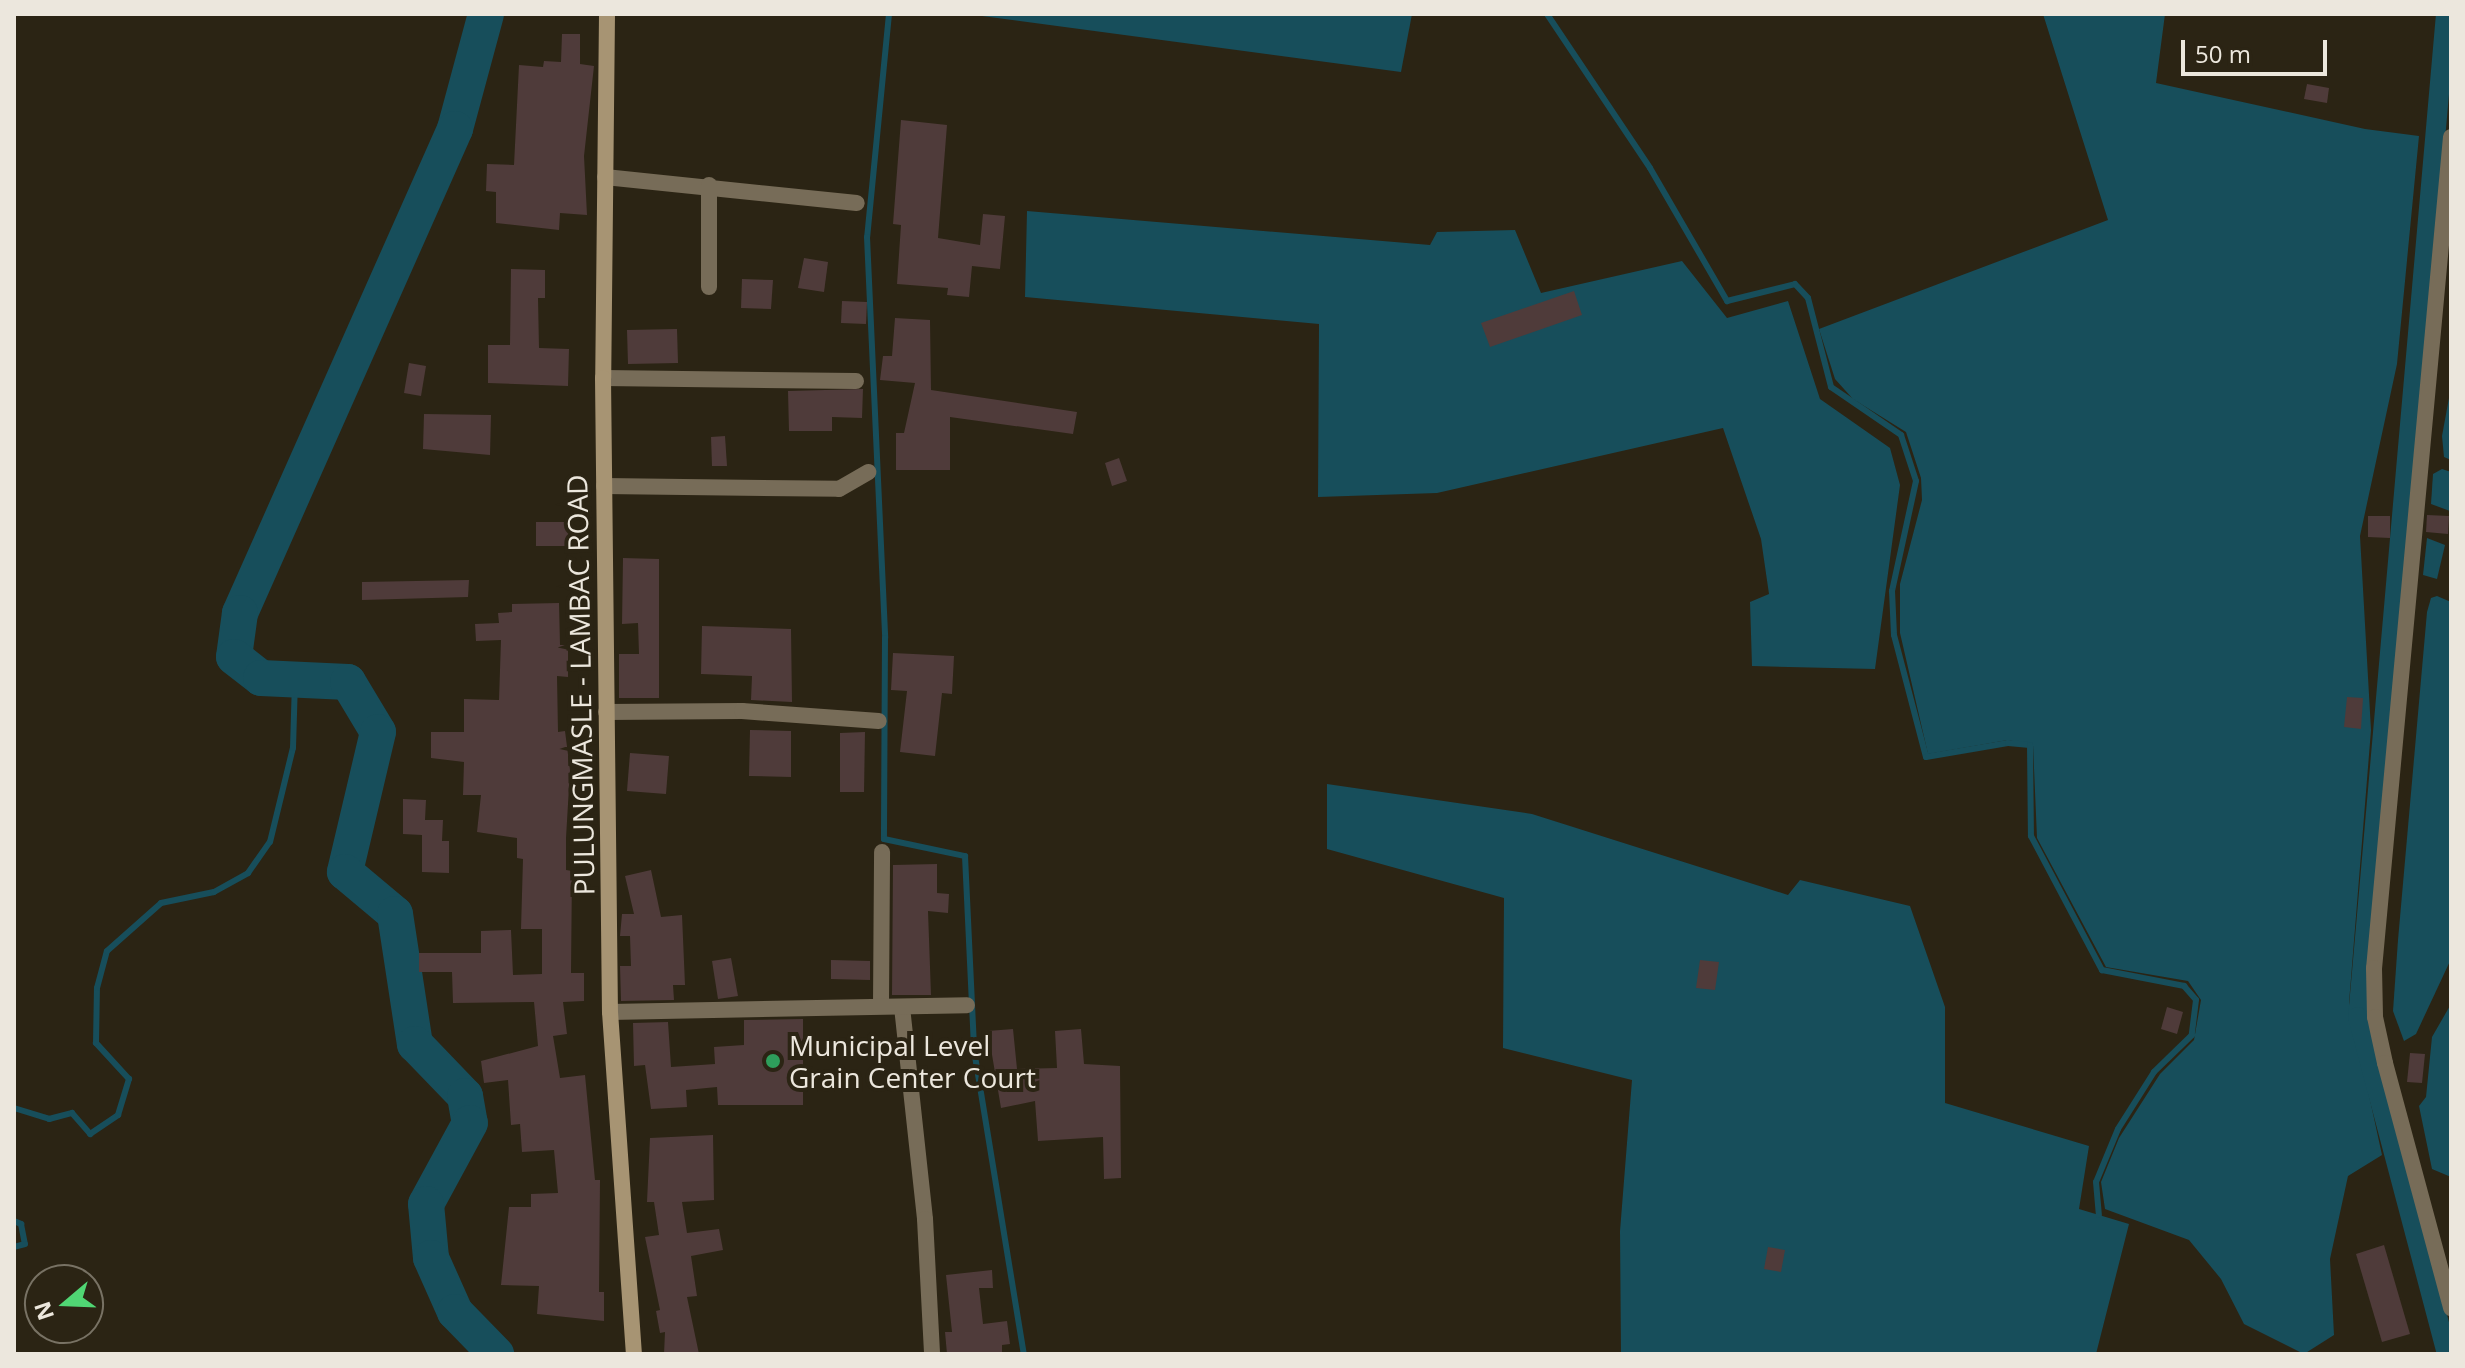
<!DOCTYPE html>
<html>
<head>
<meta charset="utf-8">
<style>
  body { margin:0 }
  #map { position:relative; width:2465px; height:1368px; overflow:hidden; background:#2b2414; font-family:"Open Sans",sans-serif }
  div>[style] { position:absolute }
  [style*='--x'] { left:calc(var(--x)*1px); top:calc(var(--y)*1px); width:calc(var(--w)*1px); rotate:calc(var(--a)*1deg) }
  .water>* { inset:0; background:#174e5b }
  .stream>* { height:6px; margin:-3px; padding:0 3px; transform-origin:3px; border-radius:3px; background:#174e5b }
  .canal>* { height:20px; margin:-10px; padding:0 10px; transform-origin:10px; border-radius:10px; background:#174e5b }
  .river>* { height:36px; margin:-18px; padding:0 18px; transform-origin:18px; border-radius:18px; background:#174e5b }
  .building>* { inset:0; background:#4f3b3a }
  .street>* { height:16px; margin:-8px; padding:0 8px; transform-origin:8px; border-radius:8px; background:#776c58 }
  .secondary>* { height:16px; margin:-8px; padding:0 8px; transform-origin:8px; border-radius:8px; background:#a79473 }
  .dots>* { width:22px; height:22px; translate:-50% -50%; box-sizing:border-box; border:4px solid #2b2414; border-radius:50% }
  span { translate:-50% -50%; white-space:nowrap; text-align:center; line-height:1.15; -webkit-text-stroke:8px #2b2414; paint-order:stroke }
  .street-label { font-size:28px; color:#ece7dd }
  .poi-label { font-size:28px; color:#ece7dd }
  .left { translate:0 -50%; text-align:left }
  .frame { position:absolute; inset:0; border:16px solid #ece7dd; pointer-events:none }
  .north { position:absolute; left:24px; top:1264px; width:80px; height:80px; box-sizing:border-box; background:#2b2414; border:2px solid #787264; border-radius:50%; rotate:251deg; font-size:22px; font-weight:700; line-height:32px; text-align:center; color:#ece7dd }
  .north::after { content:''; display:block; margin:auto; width:28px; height:36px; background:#50d674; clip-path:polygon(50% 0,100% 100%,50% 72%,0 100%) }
  .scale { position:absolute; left:2181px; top:40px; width:146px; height:36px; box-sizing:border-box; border:4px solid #ece7dd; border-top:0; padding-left:10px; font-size:24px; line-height:28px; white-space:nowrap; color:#ece7dd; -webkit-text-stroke:6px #2b2414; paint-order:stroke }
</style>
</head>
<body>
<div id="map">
  <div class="water">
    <i style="clip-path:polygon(967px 14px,1412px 14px,1401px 72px)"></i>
    <i style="clip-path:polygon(2043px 14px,2165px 14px,2156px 83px,2365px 129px,2419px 136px,2397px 364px,2360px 536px,2371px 730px,2349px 1003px,2382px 1155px,2348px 1176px,2330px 1259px,2334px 1335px,2304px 1354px,2244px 1324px,2221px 1279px,2189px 1240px,2105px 1209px,2101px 1182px,2119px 1138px,2160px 1074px,2194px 1040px,2201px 1000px,2188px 981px,2106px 967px,2037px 838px,2033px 745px,2008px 740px,1928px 754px,1900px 633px,1900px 584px,1922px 500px,1921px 478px,1906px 432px,1853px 399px,1835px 379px,1819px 329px,2108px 220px)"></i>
    <i style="clip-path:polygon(1027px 211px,1430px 245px,1437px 232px,1515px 230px,1541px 293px,1682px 261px,1727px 318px,1788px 301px,1820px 399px,1890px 448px,1900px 485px,1875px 669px,1752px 666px,1750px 602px,1769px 594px,1761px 539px,1723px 428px,1437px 493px,1318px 497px,1319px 324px,1025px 297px)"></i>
    <i style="clip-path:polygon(2451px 387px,2451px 460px,2444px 457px,2442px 436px)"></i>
    <i style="clip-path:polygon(2442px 469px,2451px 472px,2450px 511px,2431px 504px,2433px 474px)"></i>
    <i style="clip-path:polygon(2427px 538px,2445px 545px,2437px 579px,2423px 575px)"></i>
    <i style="clip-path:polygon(2437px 596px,2451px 602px,2451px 959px,2416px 1034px,2404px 1041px,2393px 1011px,2398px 940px,2427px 612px,2431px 598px)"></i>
    <i style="clip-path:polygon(1327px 784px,1532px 814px,1788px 895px,1800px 880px,1910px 906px,1945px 1007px,1945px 1103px,2089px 1146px,2079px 1209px,2129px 1224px,2096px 1354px,1621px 1354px,1620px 1231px,1632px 1080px,1503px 1048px,1504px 898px,1327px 849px)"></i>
    <i style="clip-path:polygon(2451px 1004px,2451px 1177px,2432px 1169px,2419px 1106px,2426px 1097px,2432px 1037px)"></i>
  </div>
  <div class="stream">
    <i style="--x:889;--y:14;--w:224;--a:95.6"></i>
    <i style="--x:867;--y:237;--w:401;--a:87.4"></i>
    <i style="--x:885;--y:638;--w:201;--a:90.3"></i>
    <i style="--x:884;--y:839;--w:83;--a:11.9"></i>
    <i style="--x:965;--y:856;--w:194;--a:87.3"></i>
    <i style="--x:974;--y:1050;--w:308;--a:80.7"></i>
    <i style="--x:1547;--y:14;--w:185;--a:56.2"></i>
    <i style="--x:1650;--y:168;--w:154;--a:59.9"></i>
    <i style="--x:1727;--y:301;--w:70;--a:-14"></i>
    <i style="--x:1795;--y:284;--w:19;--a:47"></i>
    <i style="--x:1808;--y:298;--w:92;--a:75.5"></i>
    <i style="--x:1831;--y:387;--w:85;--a:34.4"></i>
    <i style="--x:1901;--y:435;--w:48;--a:71.9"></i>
    <i style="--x:1916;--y:481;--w:113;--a:102.3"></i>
    <i style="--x:1892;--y:591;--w:44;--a:87.4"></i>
    <i style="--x:1894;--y:635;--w:126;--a:75.3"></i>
    <i style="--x:1926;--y:757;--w:83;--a:-9.7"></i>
    <i style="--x:2008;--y:743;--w:22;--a:5"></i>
    <i style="--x:2030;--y:745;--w:91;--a:89.4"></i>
    <i style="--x:2031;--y:836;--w:152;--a:62.1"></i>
    <i style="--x:2102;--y:970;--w:84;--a:11"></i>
    <i style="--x:2184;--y:986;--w:18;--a:49"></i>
    <i style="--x:2196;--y:1000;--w:35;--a:97"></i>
    <i style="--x:2192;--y:1035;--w:53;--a:135.8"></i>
    <i style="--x:2154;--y:1072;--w:67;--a:122.3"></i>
    <i style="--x:2118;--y:1129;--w:57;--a:112.5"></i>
    <i style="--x:2096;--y:1182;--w:33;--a:85"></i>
    <i style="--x:14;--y:1108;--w:37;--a:17"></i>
    <i style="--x:49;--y:1119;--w:24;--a:-15"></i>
    <i style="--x:72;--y:1113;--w:28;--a:49"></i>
    <i style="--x:90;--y:1134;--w:34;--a:-34"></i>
    <i style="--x:118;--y:1115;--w:38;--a:-73"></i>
    <i style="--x:129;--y:1079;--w:49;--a:-132.5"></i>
    <i style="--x:96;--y:1043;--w:55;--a:-89"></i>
    <i style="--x:97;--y:988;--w:38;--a:-75"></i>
    <i style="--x:107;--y:951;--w:72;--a:-41.6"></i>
    <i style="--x:161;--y:903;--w:54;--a:-11.7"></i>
    <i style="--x:214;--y:892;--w:39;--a:-29"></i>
    <i style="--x:248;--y:873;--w:38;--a:-55"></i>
    <i style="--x:270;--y:842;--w:97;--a:-76.3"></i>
    <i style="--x:293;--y:748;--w:68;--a:-88.3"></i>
    <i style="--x:14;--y:1221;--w:8;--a:23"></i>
    <i style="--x:21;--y:1224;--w:20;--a:79"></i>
    <i style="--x:25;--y:1244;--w:11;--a:165"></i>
  </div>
  <div class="canal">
    <i style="--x:2446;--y:14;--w:1007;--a:95.01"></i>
    <i style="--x:2358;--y:1017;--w:349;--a:75.2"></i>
  </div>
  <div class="river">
    <i style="--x:486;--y:14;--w:119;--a:105.1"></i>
    <i style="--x:455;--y:129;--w:530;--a:113.95"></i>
    <i style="--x:240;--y:613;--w:44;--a:97.8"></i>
    <i style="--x:234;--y:657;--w:34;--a:38"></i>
    <i style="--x:261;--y:678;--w:87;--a:2.6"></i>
    <i style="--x:348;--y:682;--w:58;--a:59"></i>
    <i style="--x:378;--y:732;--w:144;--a:103.3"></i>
    <i style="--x:345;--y:872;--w:65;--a:40"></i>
    <i style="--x:395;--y:914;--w:132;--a:81.3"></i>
    <i style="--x:415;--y:1044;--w:72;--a:46.1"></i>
    <i style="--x:465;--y:1096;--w:27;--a:80"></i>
    <i style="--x:470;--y:1123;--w:92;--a:118.5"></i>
    <i style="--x:426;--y:1204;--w:54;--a:84.7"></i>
    <i style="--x:431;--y:1258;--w:59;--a:66"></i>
    <i style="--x:455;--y:1312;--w:59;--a:45.7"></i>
  </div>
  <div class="building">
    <i style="clip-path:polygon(562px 34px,580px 34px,580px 64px,594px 66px,584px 156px,587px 215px,560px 213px,559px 230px,496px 223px,496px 192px,486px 191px,487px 164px,514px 165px,519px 65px,543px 67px,544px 61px,561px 62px)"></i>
    <i style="clip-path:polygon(2307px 84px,2329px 88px,2327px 103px,2304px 99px)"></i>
    <i style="clip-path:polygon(901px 120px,947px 125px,938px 238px,980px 245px,983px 214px,1005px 216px,1000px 269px,972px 266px,969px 297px,947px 295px,948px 288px,897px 284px,901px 225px,893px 224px)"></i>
    <i style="clip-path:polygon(804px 258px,828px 262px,824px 292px,798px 288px)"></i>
    <i style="clip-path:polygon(511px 269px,545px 270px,545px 298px,538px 298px,539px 348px,569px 349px,568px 386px,488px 383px,488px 345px,510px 345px)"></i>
    <i style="clip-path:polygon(742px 279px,773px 280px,771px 309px,741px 308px)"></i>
    <i style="clip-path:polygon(1574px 291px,1582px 315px,1490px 347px,1481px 323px)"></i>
    <i style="clip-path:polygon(842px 301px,867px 302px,866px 324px,841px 323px)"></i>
    <i style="clip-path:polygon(895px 318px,930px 320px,931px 390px,1077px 412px,1073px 434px,950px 417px,950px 470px,896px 470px,896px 433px,904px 433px,915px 383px,880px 380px,883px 356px,892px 356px)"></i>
    <i style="clip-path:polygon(677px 329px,678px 363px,628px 364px,627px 330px)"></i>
    <i style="clip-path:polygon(409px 363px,426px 366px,421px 396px,404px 393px)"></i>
    <i style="clip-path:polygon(863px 389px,862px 418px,832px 417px,832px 431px,789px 431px,788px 391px)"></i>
    <i style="clip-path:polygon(424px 414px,491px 415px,490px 455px,423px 449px)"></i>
    <i style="clip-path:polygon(725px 436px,727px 466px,712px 466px,711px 437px)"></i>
    <i style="clip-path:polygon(1119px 458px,1127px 481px,1112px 486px,1105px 463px)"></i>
    <i style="clip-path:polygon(2427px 515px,2449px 516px,2448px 534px,2426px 532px)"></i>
    <i style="clip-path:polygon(2368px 516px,2390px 516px,2390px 538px,2368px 537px)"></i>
    <i style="clip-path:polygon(536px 522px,572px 522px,572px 546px,536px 546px)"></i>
    <i style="clip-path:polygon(623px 558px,659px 559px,659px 698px,619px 698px,619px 654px,639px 654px,638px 623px,622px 624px)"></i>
    <i style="clip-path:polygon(469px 580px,468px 597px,362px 600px,362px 582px)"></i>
    <i style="clip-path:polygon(559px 603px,560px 645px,568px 645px,568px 677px,557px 676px,558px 732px,565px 731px,570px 770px,566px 838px,566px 870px,572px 871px,571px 973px,584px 973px,584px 1001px,563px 1002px,567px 1034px,553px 1036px,560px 1078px,585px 1075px,595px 1180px,600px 1180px,599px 1292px,604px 1292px,604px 1321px,537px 1314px,539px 1286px,501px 1285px,509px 1207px,531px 1207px,531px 1194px,558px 1193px,554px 1150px,522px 1152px,520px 1124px,511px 1125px,508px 1080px,484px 1083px,481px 1061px,538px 1046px,534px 1002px,453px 1003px,452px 972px,419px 972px,419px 953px,481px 953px,481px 931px,511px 930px,513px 975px,542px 974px,542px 929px,521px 929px,523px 859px,517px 858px,517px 838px,477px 832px,481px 795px,463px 795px,464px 762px,431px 758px,431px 732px,464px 732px,464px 699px,499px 700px,501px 640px,476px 641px,475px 624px,499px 623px,498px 613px,512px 612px,512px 604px)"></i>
    <i style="clip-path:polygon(702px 626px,791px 629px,792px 702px,751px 700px,752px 676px,701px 674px)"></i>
    <i style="clip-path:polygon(893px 653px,954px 656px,952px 694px,942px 693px,935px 756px,900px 752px,907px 691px,891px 690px)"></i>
    <i style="clip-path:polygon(2347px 697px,2363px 698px,2361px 729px,2344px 727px)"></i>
    <i style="clip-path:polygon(750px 730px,791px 731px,791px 777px,749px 776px)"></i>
    <i style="clip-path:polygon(865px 732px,864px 792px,840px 792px,840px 733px)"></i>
    <i style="clip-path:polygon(630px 753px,669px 756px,666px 794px,627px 791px)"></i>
    <i style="clip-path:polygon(403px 799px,426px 800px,425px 820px,443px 820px,442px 841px,449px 841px,449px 873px,422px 872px,422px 835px,403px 834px)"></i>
    <i style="clip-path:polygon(937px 864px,937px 893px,949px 894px,948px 913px,928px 911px,931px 995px,892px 995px,893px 865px)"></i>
    <i style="clip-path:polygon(651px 870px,661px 917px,682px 915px,685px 985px,673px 985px,674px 1000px,621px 1001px,620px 966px,631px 966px,630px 936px,620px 936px,622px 914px,634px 914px,625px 876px)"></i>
    <i style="clip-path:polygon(731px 958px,738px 996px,718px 999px,712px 961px)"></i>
    <i style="clip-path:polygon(831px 960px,870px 961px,870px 980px,831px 979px)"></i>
    <i style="clip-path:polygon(1700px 960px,1719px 962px,1715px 990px,1696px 988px)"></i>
    <i style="clip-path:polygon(2167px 1007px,2183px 1012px,2177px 1034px,2161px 1029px)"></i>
    <i style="clip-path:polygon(803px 1019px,803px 1105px,718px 1105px,717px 1087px,686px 1090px,687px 1107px,651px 1109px,645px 1065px,634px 1066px,633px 1023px,668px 1022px,671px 1067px,715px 1064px,714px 1047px,744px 1045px,744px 1020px)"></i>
    <i style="clip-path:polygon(1013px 1029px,1017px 1069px,1057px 1068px,1055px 1031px,1081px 1029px,1084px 1064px,1120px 1066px,1121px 1178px,1104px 1179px,1103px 1137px,1038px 1141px,1035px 1101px,1001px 1108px,988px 1031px)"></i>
    <i style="clip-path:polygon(2410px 1053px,2425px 1054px,2422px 1083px,2407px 1082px)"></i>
    <i style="clip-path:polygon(713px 1135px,714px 1200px,682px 1202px,687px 1233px,719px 1229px,723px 1250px,691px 1256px,697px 1296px,687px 1297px,699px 1354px,664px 1354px,665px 1332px,660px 1333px,656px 1311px,660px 1310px,645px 1237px,659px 1235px,654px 1202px,647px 1202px,650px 1138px)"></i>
    <i style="clip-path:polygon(2384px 1245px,2410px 1334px,2382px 1342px,2356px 1254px)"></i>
    <i style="clip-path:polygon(1768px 1247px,1785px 1250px,1781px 1272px,1764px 1269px)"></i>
    <i style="clip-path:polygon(992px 1270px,993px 1288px,979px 1288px,983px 1324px,1007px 1321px,1010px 1344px,1002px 1345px,1002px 1354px,947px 1354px,945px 1332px,952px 1332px,946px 1275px)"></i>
  </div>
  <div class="street">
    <i style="--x:2451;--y:137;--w:835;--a:95.29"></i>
    <i style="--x:2374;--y:968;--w:49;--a:88.8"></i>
    <i style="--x:2375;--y:1017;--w:47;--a:77.7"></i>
    <i style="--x:2385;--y:1063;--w:254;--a:74.9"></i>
    <i style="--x:605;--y:177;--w:253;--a:5.9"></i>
    <i style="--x:709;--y:185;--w:102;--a:90"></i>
    <i style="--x:603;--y:378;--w:253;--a:0.7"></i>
    <i style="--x:604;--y:486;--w:235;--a:0.7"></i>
    <i style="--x:839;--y:489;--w:34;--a:-30"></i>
    <i style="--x:606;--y:712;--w:136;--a:-0.4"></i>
    <i style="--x:742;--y:711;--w:137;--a:4.2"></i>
    <i style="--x:881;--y:1005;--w:153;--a:-89.6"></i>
    <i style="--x:902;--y:1007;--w:213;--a:83.8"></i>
    <i style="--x:925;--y:1219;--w:135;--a:87"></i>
    <i style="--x:610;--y:1012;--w:357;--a:-1.1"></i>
  </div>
  <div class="secondary">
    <i style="--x:607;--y:14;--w:364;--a:90.6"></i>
    <i style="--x:603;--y:378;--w:634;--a:89.37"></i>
    <i style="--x:610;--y:1012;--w:343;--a:86"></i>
  </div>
  <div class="dots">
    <i style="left:773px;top:1061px;background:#2e9e5b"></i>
  </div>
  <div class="street-label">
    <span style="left:580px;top:685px;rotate:-91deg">PULUNGMASLE - LAMBAC ROAD</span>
  </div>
  <div class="poi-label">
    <span class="left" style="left:789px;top:1061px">Municipal Level<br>Grain Center Court</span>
  </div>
  <div class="frame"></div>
  <div class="north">N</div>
  <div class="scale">50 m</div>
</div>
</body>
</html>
